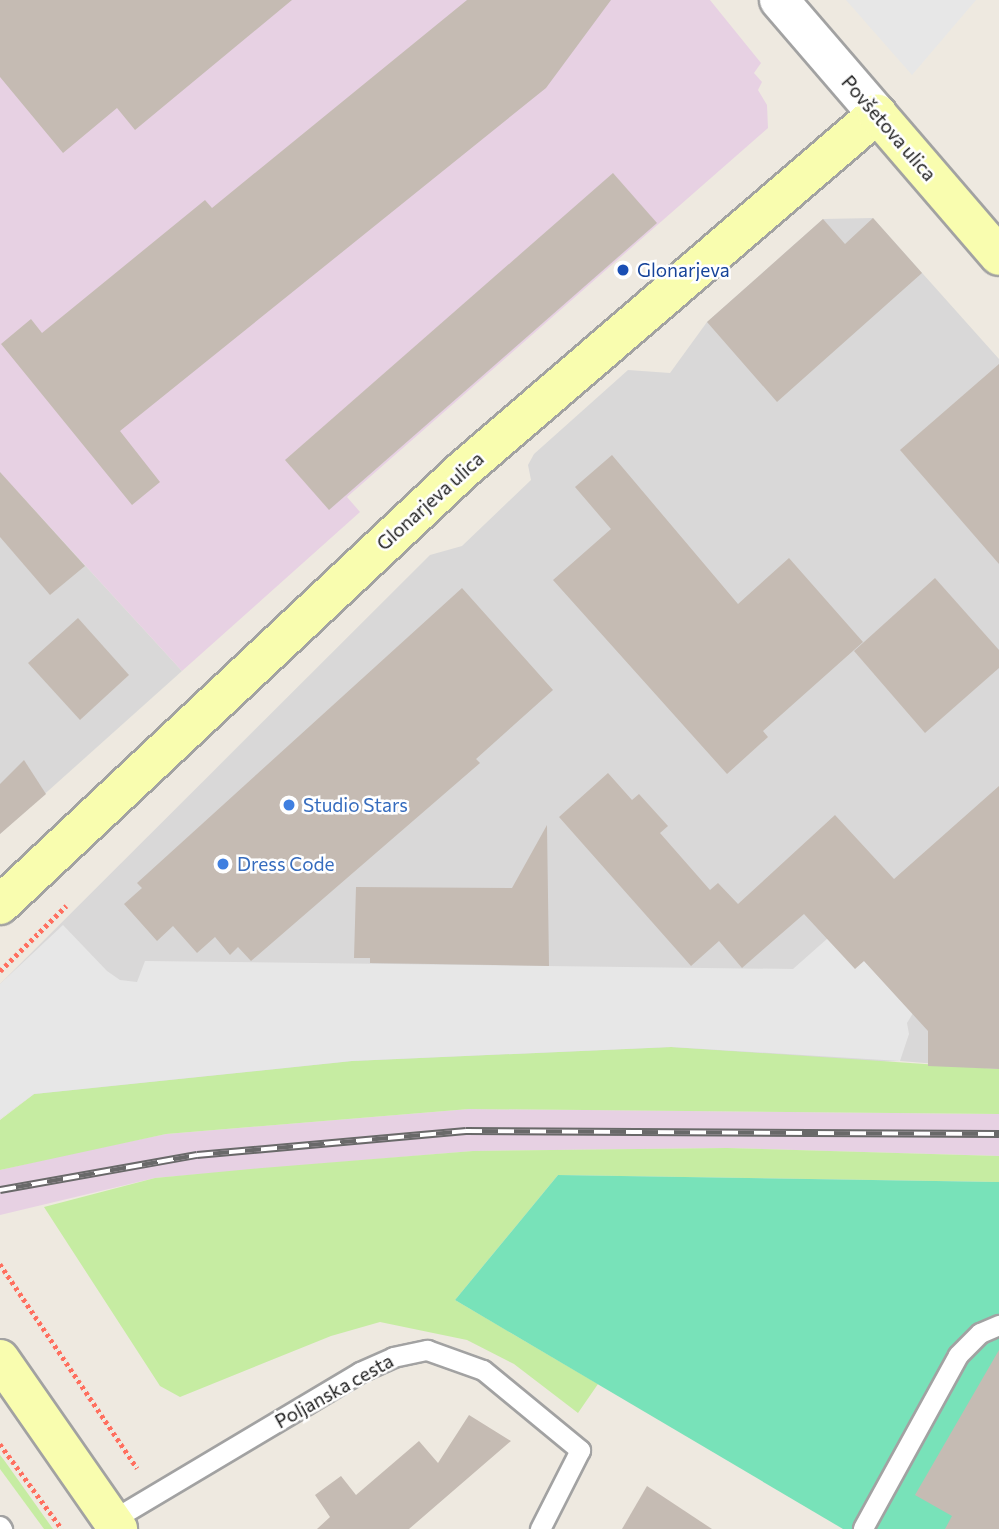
<!DOCTYPE html>
<html>
<head>
<meta charset="utf-8">
<style>
  body { margin:0 }
  #map { position:relative; width:999px; height:1529px; overflow:hidden; background:#eee9e0; font-family:Commissioner,sans-serif }
  div>[style] { position:absolute }
  [style*='--x'] { left:calc(var(--x)*1px); top:calc(var(--y)*1px); width:calc(var(--w)*1px); rotate:calc(var(--a)*1deg) }
  .residential>* { inset:0; background:#d9d8d8 }
  .industrial>* { inset:0; background:#e7d1e3 }
  .grass>* { inset:0; background:#c6eca2 }
  .pitch>* { inset:0; background:#78e2b9 }
  .parking>* { inset:0; background:#e7e7e7 }
  .building>* { inset:0; background:#c5bbb3 }
  .path>* { height:4.5px; margin-top:-2.25px; transform-origin:0; background:repeating-linear-gradient(90deg,#ff6f5f 0 3.5px,transparent 0 7px) }
  .roads { filter:drop-shadow(2px 0 #a2a2a2) drop-shadow(-2px 0 #a2a2a2) drop-shadow(0 2px #a2a2a2) drop-shadow(0 -2px #a2a2a2) }
  .lane>* { height:19px; margin:-9.5px; padding:0 9.5px; transform-origin:9.5px; border-radius:9.5px; background:#fff }
  .street>* { height:38px; margin:-19px; padding:0 19px; transform-origin:19px; border-radius:19px; background:#fff }
  .secondary>* { height:38px; margin:-19px; padding:0 19px; transform-origin:19px; border-radius:19px; background:#f9fdaf }
  .rail>* { height:8px; margin-top:-4px; transform-origin:0; background:repeating-linear-gradient(90deg,#fff 0 16px,#696969 0 32px); box-sizing:border-box; border-block:2px solid #696969 }
  .dots>* { width:19px; height:19px; translate:-50% -50%; box-sizing:border-box; border:4px solid #fff; border-radius:50% }
  span { translate:-50% -50%; white-space:nowrap; text-align:center; line-height:1.15; -webkit-text-stroke:5px #fff; paint-order:stroke }
  .street-label { font-size:19px; color:#1b1b1b }
  .transit-label { font-size:19px; color:#164399 }
  .left { translate:0 -50%; text-align:left }
  .shop-label { font-size:19px; color:#366cbe }
</style>
</head>
<body>
<div id="map">
  <div class="residential">
    <i style="clip-path:polygon(873px 218px,999px 359px,999px 1069px,900px 1061px,34px 1094px,0 1119px,0 984px,430px 555px,462px 546px,531px 480px,528px 465px,534px 454px,628px 370px,670px 373px,707px 322px,823px 219px)"></i>
    <i style="clip-path:polygon(17px 491px,182px 671px,0 834px,0 504px)"></i>
  </div>
  <div class="industrial">
    <i style="clip-path:polygon(0 0,710px 0,761px 63px,754px 73px,762px 82px,758px 90px,767px 105px,768px 128px,347px 497px,360px 512px,182px 671px,17px 491px,0 503px)"></i>
    <i style="clip-path:polygon(469px 1109px,999px 1114px,999px 1156px,727px 1148px,473px 1151px,155px 1178px,0 1215px,0 1170px,74px 1153px,166px 1134px)"></i>
  </div>
  <div class="grass">
    <i style="clip-path:polygon(671px 1047px,999px 1069px,999px 1114px,469px 1109px,166px 1134px,0 1170px,0 1120px,34px 1094px,352px 1061px)"></i>
    <i style="clip-path:polygon(727px 1148px,999px 1156px,999px 1182px,558px 1175px,455px 1300px,598px 1384px,578px 1413px,514px 1364px,467px 1340px,380px 1322px,331px 1336px,180px 1397px,160px 1386px,44px 1207px,155px 1178px,262px 1168px,473px 1151px)"></i>
    <i style="clip-path:polygon(0 1455px,4px 1460px,53px 1529px,44px 1529px,0 1469px)"></i>
  </div>
  <div class="pitch">
    <i style="clip-path:polygon(558px 1175px,999px 1182px,999px 1529px,843px 1529px,455px 1300px)"></i>
  </div>
  <div class="parking">
    <i style="clip-path:polygon(846px 0,976px 0,912px 75px)"></i>
    <i style="clip-path:polygon(63px 925px,107px 971px,120px 980px,137px 982px,145px 961px,793px 969px,828px 938px,864px 961px,901px 1001px,923px 997px,907px 1023px,909px 1034px,900px 1061px,671px 1047px,352px 1061px,34px 1094px,0 1119px,0 984px)"></i>
  </div>
  <div class="building">
    <i style="clip-path:polygon(0 0,292px 0,135px 130px,117px 108px,63px 153px,0 77px)"></i>
    <i style="clip-path:polygon(467px 0,611px 0,546px 88px,120px 431px,160px 482px,132px 505px,1px 344px,31px 319px,42px 333px,205px 200px,212px 208px)"></i>
    <i style="clip-path:polygon(613px 173px,657px 223px,329px 510px,285px 460px)"></i>
    <i style="clip-path:polygon(873px 218px,922px 273px,777px 402px,707px 322px,823px 219px,845px 244px)"></i>
    <i style="clip-path:polygon(999px 364px,999px 564px,900px 450px)"></i>
    <i style="clip-path:polygon(612px 455px,738px 604px,789px 558px,863px 642px,763px 731px,768px 737px,727px 774px,553px 580px,611px 529px,575px 487px)"></i>
    <i style="clip-path:polygon(0 472px,85px 566px,50px 595px,0 537px)"></i>
    <i style="clip-path:polygon(935px 578px,999px 650px,999px 668px,925px 733px,854px 651px)"></i>
    <i style="clip-path:polygon(462px 588px,553px 690px,476px 759px,480px 763px,251px 961px,238px 947px,230px 955px,215px 937px,197px 953px,173px 926px,157px 941px,124px 904px,142px 888px,137px 883px)"></i>
    <i style="clip-path:polygon(78px 618px,129px 675px,80px 720px,28px 663px)"></i>
    <i style="clip-path:polygon(24px 760px,46px 794px,0 834px,0 784px)"></i>
    <i style="clip-path:polygon(608px 773px,632px 800px,639px 794px,668px 826px,660px 833px,710px 890px,718px 883px,738px 904px,835px 815px,894px 879px,999px 786px,999px 1069px,928px 1066px,928px 1031px,864px 961px,855px 969px,804px 914px,742px 968px,719px 941px,691px 966px,559px 817px)"></i>
    <i style="clip-path:polygon(547px 825px,549px 966px,370px 963px,370px 958px,354px 958px,356px 887px,512px 888px)"></i>
    <i style="clip-path:polygon(999px 1350px,999px 1529px,945px 1529px,952px 1516px,915px 1495px)"></i>
    <i style="clip-path:polygon(469px 1415px,511px 1441px,409px 1529px,317px 1529px,330px 1517px,315px 1495px,341px 1476px,356px 1495px,419px 1441px,438px 1463px)"></i>
    <i style="clip-path:polygon(647px 1486px,712px 1529px,622px 1529px)"></i>
  </div>
  <div class="path">
    <i style="--x:0;--y:971;--w:93;--a:-44.6"></i>
    <i style="--x:0;--y:1264;--w:246;--a:56.1"></i>
    <i style="--x:0;--y:1444;--w:105;--a:53.9"></i>
  </div>
  <div class="roads">
    <div class="lane">
      <i style="--x:112;--y:1520;--w:289;--a:-30.8"></i>
      <i style="--x:360;--y:1372;--w:36;--a:-24"></i>
      <i style="--x:393;--y:1357;--w:35;--a:-12"></i>
      <i style="--x:427;--y:1350;--w:59;--a:19.7"></i>
      <i style="--x:483;--y:1370;--w:126;--a:39.5"></i>
      <i style="--x:580;--y:1450;--w:89;--a:116.9"></i>
      <i style="--x:0;--y:1526;--w:4;--a:56"></i>
      <i style="--x:863;--y:1528;--w:197;--a:-61.2"></i>
      <i style="--x:958;--y:1355;--w:31;--a:-45"></i>
      <i style="--x:980;--y:1333;--w:21;--a:-23"></i>
    </div>
    <div class="street">
      <i style="--x:779;--y:0;--w:150;--a:49.3"></i>
    </div>
    <div class="secondary">
      <i style="--x:0;--y:905;--w:637;--a:-43.22"></i>
      <i style="--x:464;--y:469;--w:545;--a:-40.68"></i>
      <i style="--x:877;--y:114;--w:187;--a:49.3"></i>
      <i style="--x:0;--y:1359;--w:207;--a:55.2"></i>
    </div>
  </div>
  <div class="rail">
    <i style="--x:0;--y:1190;--w:200;--a:-10.1"></i>
    <i style="--x:197;--y:1155;--w:270;--a:-5.1"></i>
    <i style="--x:466;--y:1131;--w:533;--a:0.32"></i>
  </div>
  <div class="dots">
    <i style="left:623px;top:270px;background:#1a4fb4"></i>
    <i style="left:289px;top:805px;background:#3f7fe0"></i>
    <i style="left:223px;top:864px;background:#3f7fe0"></i>
  </div>
  <div class="street-label">
    <span style="left:889px;top:128px;rotate:49deg">Povšetova ulica</span>
    <span style="left:430px;top:501px;rotate:-42deg">Glonarjeva ulica</span>
    <span style="left:334px;top:1391px;rotate:-29deg">Poljanska cesta</span>
  </div>
  <div class="transit-label">
    <span class="left" style="left:637px;top:270px">Glonarjeva</span>
  </div>
  <div class="shop-label">
    <span class="left" style="left:303px;top:805px">Studio Stars</span>
    <span class="left" style="left:237px;top:864px">Dress Code</span>
  </div>
</div>
</body>
</html>
